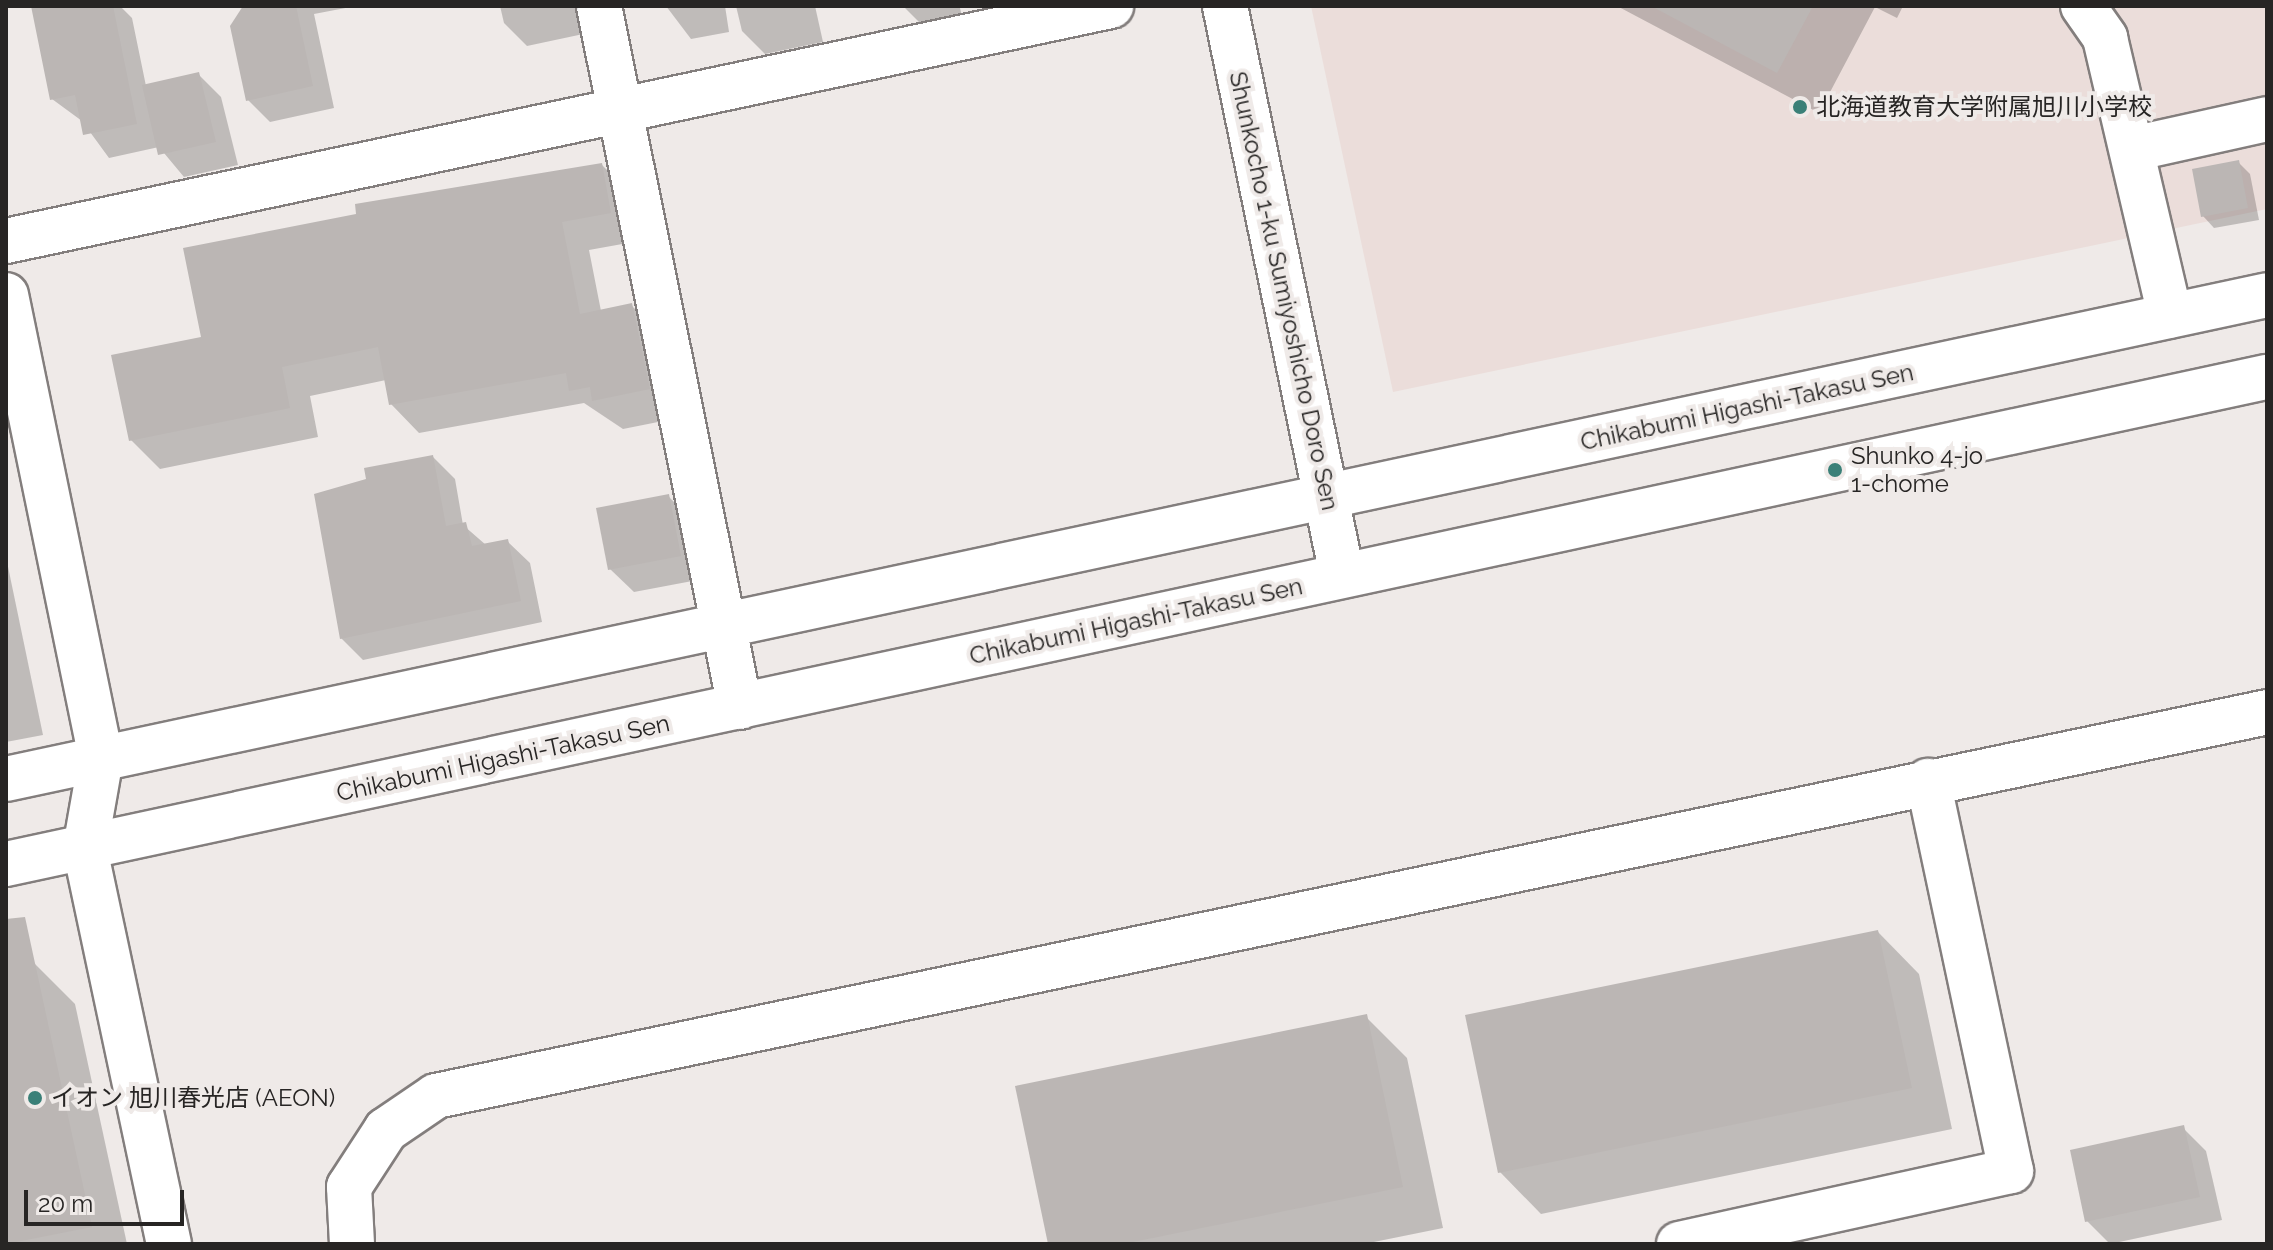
<!DOCTYPE html>
<html>
<head>
<meta charset="utf-8">
<style>
  body { margin:0 }
  #map { position:relative; width:2273px; height:1250px; overflow:hidden; background:#efeae8; font-family:Raleway,"Noto Sans JP",sans-serif }
  div>[style] { position:absolute }
  [style*='--x'] { left:calc(var(--x)*1px); top:calc(var(--y)*1px); width:calc(var(--w)*1px); rotate:calc(var(--a)*1deg) }
  .built>* { inset:0; background:#ebddda }
  .shadow>* { inset:0; background:#0003 }
  .building>* { inset:0; background:#bbb6b4 }
  .roads { filter:drop-shadow(2px 0 #837e7d) drop-shadow(-2px 0 #837e7d) drop-shadow(0 2px #837e7d) drop-shadow(0 -2px #837e7d) }
  .minor>* { height:44px; margin:-22px; padding:0 22px; transform-origin:22px; border-radius:22px; background:#fff }
  .major>* { height:44px; margin:-22px; padding:0 22px; transform-origin:22px; border-radius:22px; background:#fff }
  .dots>* { width:22px; height:22px; translate:-50% -50%; box-sizing:border-box; border:4px solid #efeae8; border-radius:50% }
  span { translate:-50% -50%; white-space:nowrap; text-align:center; line-height:1.15; -webkit-text-stroke:8px #efeae8; paint-order:stroke }
  .poi-label { font-size:24px; color:#272524 }
  .left { translate:0 -50%; text-align:left }
  .street-label { font-size:24px; color:#272524 }
  .frame { position:absolute; inset:0; border:8px solid #272524; pointer-events:none }
  .scale { position:absolute; left:24px; top:1190px; width:160px; height:36px; box-sizing:border-box; border:4px solid #272524; border-top:0; padding-left:10px; font-size:24px; line-height:28px; white-space:nowrap; color:#272524; -webkit-text-stroke:6px #efeae8; paint-order:stroke }
</style>
</head>
<body>
<div id="map">
  <div class="built">
    <i style="clip-path:polygon(1311px 6px,2267px 6px,2267px 209px,1393px 392px)"></i>
  </div>
  <div class="shadow">
    <i style="clip-path:polygon(33px 6px,120px 6px,132px 18px,146px 86px,198px 74px,221px 97px,238px 165px,184px 177px,159px 147px,109px 158px,82px 121px,52px 99px)"></i>
    <i style="clip-path:polygon(251px 6px,356px 6px,314px 14px,334px 108px,270px 122px,248px 100px)"></i>
    <i style="clip-path:polygon(500px 6px,582px 6px,588px 33px,527px 46px,504px 23px)"></i>
    <i style="clip-path:polygon(666px 6px,725px 6px,729px 32px,691px 39px)"></i>
    <i style="clip-path:polygon(736px 6px,815px 6px,823px 42px,765px 54px,742px 31px)"></i>
    <i style="clip-path:polygon(903px 6px,967px 6px,960px 8px,963px 21px,926px 29px)"></i>
    <i style="clip-path:polygon(1617px 6px,1903px 6px,1897px 18px,1875px 7px,1819px 113px)"></i>
    <i style="clip-path:polygon(2238px 162px,2250px 174px,2259px 220px,2214px 228px,2203px 216px)"></i>
    <i style="clip-path:polygon(602px 165px,631px 194px,639px 241px,589px 250px,601px 311px,631px 305px,660px 334px,678px 418px,623px 429px,584px 403px,419px 433px,391px 404px,386px 380px,310px 396px,318px 437px,160px 469px,131px 440px,203px 339px)"></i>
    <i style="clip-path:polygon(433px 457px,455px 479px,463px 525px,486px 545px,507px 541px,530px 563px,542px 622px,363px 660px,341px 638px,368px 480px)"></i>
    <i style="clip-path:polygon(668px 496px,691px 519px,703px 579px,634px 592px,610px 569px)"></i>
    <i style="clip-path:polygon(6px 557px,43px 735px,6px 742px)"></i>
    <i style="clip-path:polygon(1878px 932px,1919px 974px,1952px 1129px,1541px 1214px,1500px 1172px)"></i>
    <i style="clip-path:polygon(34px 963px,75px 1004px,127px 1244px,6px 1244px,6px 970px)"></i>
    <i style="clip-path:polygon(1366px 1017px,1407px 1058px,1443px 1228px,1364px 1244px,1050px 1244px)"></i>
    <i style="clip-path:polygon(2183px 1128px,2206px 1151px,2222px 1220px,2110px 1244px,2087px 1221px)"></i>
  </div>
  <div class="building">
    <i style="clip-path:polygon(31px 6px,113px 6px,137px 124px,83px 135px,75px 95px,50px 100px)"></i>
    <i style="clip-path:polygon(243px 6px,296px 6px,313px 86px,246px 101px,230px 26px)"></i>
    <i style="clip-path:polygon(1651px 6px,1813px 6px,1777px 73px)"></i>
    <i style="clip-path:polygon(199px 72px,216px 142px,158px 155px,142px 85px)"></i>
    <i style="clip-path:polygon(2239px 160px,2248px 208px,2201px 217px,2192px 169px)"></i>
    <i style="clip-path:polygon(602px 163px,611px 213px,562px 222px,580px 314px,632px 303px,650px 389px,592px 401px,590px 387px,569px 391px,566px 373px,389px 405px,378px 347px,282px 367px,290px 408px,129px 441px,111px 355px,201px 337px,183px 248px,356px 214px,355px 204px)"></i>
    <i style="clip-path:polygon(433px 455px,446px 526px,466px 522px,472px 546px,508px 539px,521px 601px,340px 639px,314px 494px,366px 479px,364px 468px)"></i>
    <i style="clip-path:polygon(669px 494px,681px 556px,608px 570px,596px 508px)"></i>
    <i style="clip-path:polygon(25px 917px,92px 1227px,6px 1244px,6px 919px)"></i>
    <i style="clip-path:polygon(1878px 930px,1912px 1088px,1498px 1173px,1465px 1015px)"></i>
    <i style="clip-path:polygon(1367px 1014px,1403px 1187px,1123px 1244px,1048px 1244px,1015px 1086px)"></i>
    <i style="clip-path:polygon(2184px 1125px,2200px 1197px,2085px 1222px,2070px 1150px)"></i>
  </div>
  <div class="roads">
    <div class="minor">
      <i style="--x:599;--y:6;--w:715;--a:78.63"></i>
      <i style="--x:1225;--y:6;--w:581;--a:78.38"></i>
      <i style="--x:2083;--y:6;--w:39;--a:55"></i>
      <i style="--x:2105;--y:38;--w:285;--a:76.8"></i>
      <i style="--x:2132;--y:149;--w:138;--a:-12.5"></i>
      <i style="--x:6;--y:241;--w:1130;--a:-12.01"></i>
      <i style="--x:6;--y:295;--w:473;--a:78.4"></i>
      <i style="--x:101;--y:758;--w:92;--a:100"></i>
      <i style="--x:85;--y:849;--w:404;--a:78"></i>
      <i style="--x:352;--y:1244;--w:57;--a:-93"></i>
      <i style="--x:349;--y:1187;--w:68;--a:-57"></i>
      <i style="--x:386;--y:1130;--w:60;--a:-34.2"></i>
      <i style="--x:436;--y:1096;--w:1871;--a:-11.84"></i>
      <i style="--x:1679;--y:1244;--w:340;--a:-12.4"></i>
      <i style="--x:2011;--y:1171;--w:399;--a:-102"></i>
    </div>
    <div class="major">
      <i style="--x:6;--y:779;--w:2312;--a:-12.08"></i>
      <i style="--x:6;--y:864;--w:2313;--a:-12.16"></i>
    </div>
  </div>
  <div class="dots">
    <i style="left:1800px;top:107px;background:#3a8078"></i>
    <i style="left:1835px;top:470px;background:#3a8078"></i>
    <i style="left:35px;top:1098px;background:#3a8078"></i>
  </div>
  <div class="poi-label">
    <span class="left" style="left:1816px;top:107px">北海道教育大学附属旭川小学校</span>
    <span class="left" style="left:1851px;top:470px">Shunko 4-jo<br>1-chome</span>
    <span class="left" style="left:51px;top:1098px">イオン 旭川春光店 (AEON)</span>
  </div>
  <div class="street-label">
    <span style="left:1284px;top:291px;rotate:78deg">Shunkocho 1-ku Sumiyoshicho Doro Sen</span>
    <span style="left:1747px;top:407px;rotate:-12deg">Chikabumi Higashi-Takasu Sen</span>
    <span style="left:1136px;top:621px;rotate:-12deg">Chikabumi Higashi-Takasu Sen</span>
    <span style="left:503px;top:758px;rotate:-12deg">Chikabumi Higashi-Takasu Sen</span>
  </div>
  <div class="frame"></div>
  <div class="scale">20 m</div>
</div>
</body>
</html>
